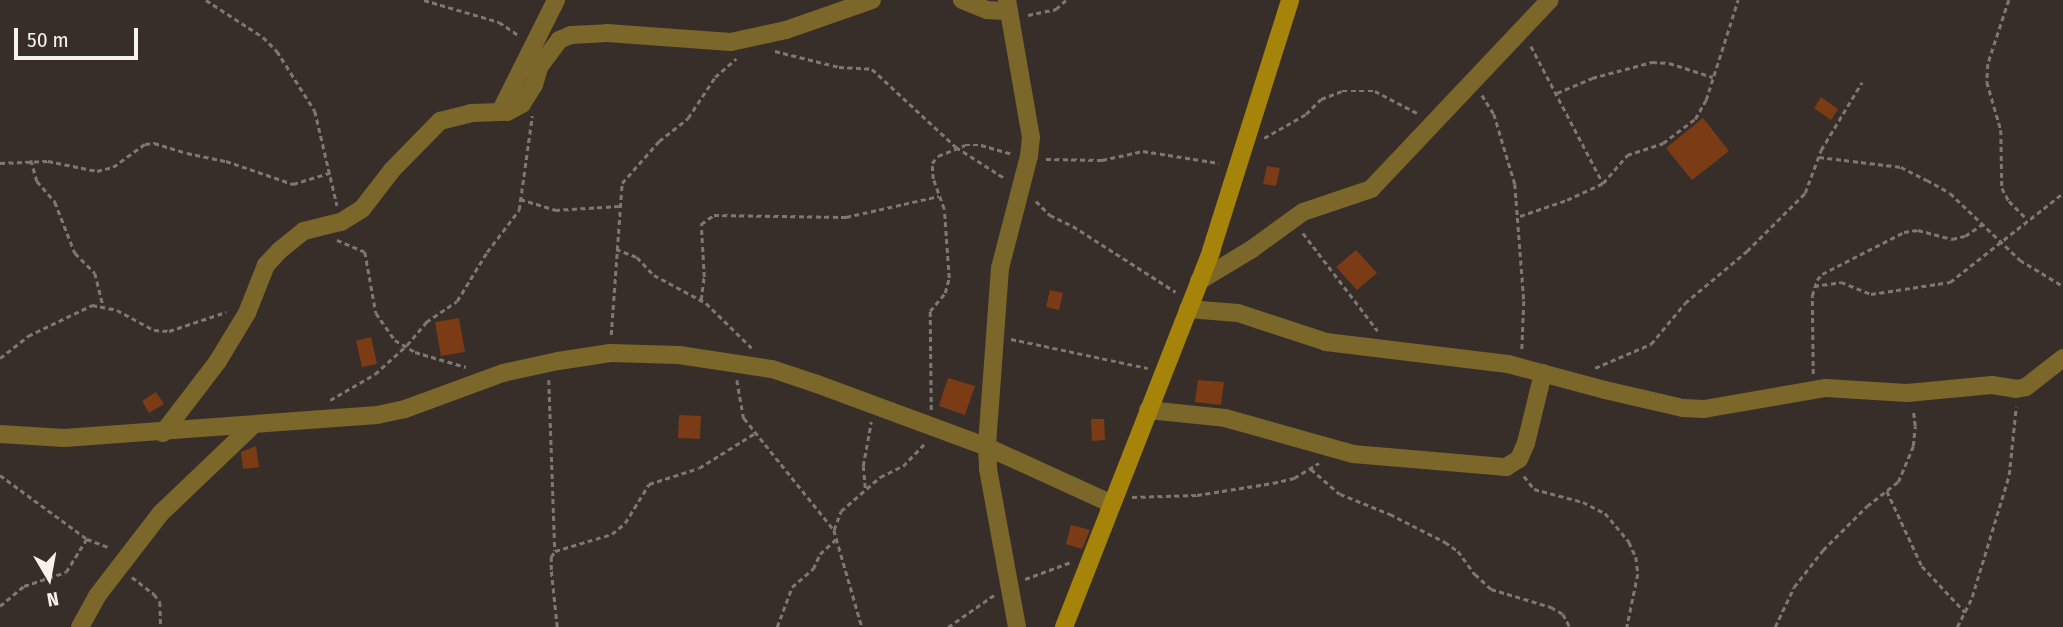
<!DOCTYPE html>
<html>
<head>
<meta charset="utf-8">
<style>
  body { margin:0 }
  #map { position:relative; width:2063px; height:627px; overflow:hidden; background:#372e29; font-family:"Fira Sans Condensed",sans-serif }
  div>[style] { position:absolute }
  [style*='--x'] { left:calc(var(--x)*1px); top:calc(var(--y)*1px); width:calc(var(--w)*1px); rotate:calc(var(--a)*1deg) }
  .building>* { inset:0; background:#7b3c15 }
  .path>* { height:2.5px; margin-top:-1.25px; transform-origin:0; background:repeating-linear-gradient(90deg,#7f7773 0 5px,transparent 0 8.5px) }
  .street>* { height:18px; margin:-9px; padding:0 9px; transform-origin:9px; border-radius:9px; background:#7b672a }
  .secondary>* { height:18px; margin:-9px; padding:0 9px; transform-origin:9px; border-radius:9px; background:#a68409 }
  span { translate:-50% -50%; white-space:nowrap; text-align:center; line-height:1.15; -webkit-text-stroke:6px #372e29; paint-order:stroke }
  .north { position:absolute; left:14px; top:543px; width:70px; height:70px; -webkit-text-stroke:5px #372e29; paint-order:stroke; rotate:170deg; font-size:19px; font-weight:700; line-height:28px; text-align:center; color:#f7f1ed }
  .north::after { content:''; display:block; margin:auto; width:24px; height:32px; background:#f7f1ed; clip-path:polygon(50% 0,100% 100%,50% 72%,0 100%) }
  .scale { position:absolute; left:14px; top:28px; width:124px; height:32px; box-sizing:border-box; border:4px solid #f7f1ed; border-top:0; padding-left:9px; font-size:21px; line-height:24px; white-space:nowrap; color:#f7f1ed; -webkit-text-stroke:5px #372e29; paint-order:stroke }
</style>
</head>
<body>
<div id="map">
  <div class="building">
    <i style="clip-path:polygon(1821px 97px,1838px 109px,1831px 120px,1814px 108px)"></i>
    <i style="clip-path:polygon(1703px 118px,1729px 151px,1692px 180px,1666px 148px)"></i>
    <i style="clip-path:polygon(1267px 166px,1280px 168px,1276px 186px,1263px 184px)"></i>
    <i style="clip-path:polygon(1356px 250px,1377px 273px,1357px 290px,1336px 267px)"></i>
    <i style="clip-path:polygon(1050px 290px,1063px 293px,1059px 310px,1046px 307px)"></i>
    <i style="clip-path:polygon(459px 318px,465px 352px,441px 356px,435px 322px)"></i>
    <i style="clip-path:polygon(371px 337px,377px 364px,362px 367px,356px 341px)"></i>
    <i style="clip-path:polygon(948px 378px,975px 386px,965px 415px,939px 406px)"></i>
    <i style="clip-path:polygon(1198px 380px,1224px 382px,1221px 405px,1195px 402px)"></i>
    <i style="clip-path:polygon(156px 392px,164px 404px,149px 413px,142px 401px)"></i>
    <i style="clip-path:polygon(679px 415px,701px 416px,700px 439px,678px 438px)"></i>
    <i style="clip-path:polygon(1091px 419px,1104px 419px,1105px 440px,1092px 441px)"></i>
    <i style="clip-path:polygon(256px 446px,259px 467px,243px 469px,241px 452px)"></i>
    <i style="clip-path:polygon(1071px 525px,1090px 530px,1082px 549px,1066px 544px)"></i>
  </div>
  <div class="path">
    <i style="--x:206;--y:0;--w:68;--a:33"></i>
    <i style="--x:263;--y:37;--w:20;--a:45"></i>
    <i style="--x:277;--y:51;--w:71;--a:57.7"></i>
    <i style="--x:315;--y:111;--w:97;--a:76.8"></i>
    <i style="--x:424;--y:0;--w:78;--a:16.3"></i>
    <i style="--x:499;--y:22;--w:25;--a:34"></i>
    <i style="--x:2009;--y:0;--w:67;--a:108.2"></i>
    <i style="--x:1988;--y:64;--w:18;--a:93"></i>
    <i style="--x:1987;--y:82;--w:50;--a:73.7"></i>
    <i style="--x:2001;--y:130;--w:58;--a:89"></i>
    <i style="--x:2002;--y:188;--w:15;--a:62"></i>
    <i style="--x:2009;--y:201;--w:25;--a:45"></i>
    <i style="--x:1028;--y:15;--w:29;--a:-12"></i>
    <i style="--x:1056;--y:9;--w:13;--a:-42"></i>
    <i style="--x:1531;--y:46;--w:155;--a:62.3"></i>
    <i style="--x:775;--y:51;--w:66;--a:14"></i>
    <i style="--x:839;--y:67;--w:33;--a:3"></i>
    <i style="--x:872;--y:69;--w:115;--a:42.9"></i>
    <i style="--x:956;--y:147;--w:59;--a:32.6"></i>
    <i style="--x:1557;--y:93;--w:38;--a:-23"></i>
    <i style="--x:1592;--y:78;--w:62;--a:-14.9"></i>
    <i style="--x:1652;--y:62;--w:17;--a:3"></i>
    <i style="--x:1669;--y:63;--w:46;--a:17.7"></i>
    <i style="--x:1482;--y:95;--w:22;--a:58"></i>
    <i style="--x:1494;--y:114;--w:73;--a:73.3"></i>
    <i style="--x:1515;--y:184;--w:117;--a:85.6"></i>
    <i style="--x:1524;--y:301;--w:49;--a:92.3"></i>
    <i style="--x:1264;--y:138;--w:48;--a:-29.7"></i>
    <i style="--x:1306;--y:114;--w:21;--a:-45"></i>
    <i style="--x:1321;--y:99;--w:22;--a:-21"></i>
    <i style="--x:1342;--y:91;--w:33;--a:0"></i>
    <i style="--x:1375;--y:91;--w:50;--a:27.6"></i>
    <i style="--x:1819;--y:157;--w:83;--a:7"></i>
    <i style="--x:1901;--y:167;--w:29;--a:27"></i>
    <i style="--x:1927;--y:180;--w:26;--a:29"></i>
    <i style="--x:1950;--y:193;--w:97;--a:43.7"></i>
    <i style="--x:2020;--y:260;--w:50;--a:31.2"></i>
    <i style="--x:1046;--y:159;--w:56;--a:1"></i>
    <i style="--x:1102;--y:160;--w:42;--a:-12.4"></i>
    <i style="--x:1143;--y:151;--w:77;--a:9"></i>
    <i style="--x:31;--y:160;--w:22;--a:74"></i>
    <i style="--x:37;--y:181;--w:28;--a:49"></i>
    <i style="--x:55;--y:202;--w:55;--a:68.6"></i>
    <i style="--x:75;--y:253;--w:28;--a:45"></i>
    <i style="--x:95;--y:273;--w:34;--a:76"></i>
    <i style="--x:0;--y:163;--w:48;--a:-2.4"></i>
    <i style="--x:48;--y:161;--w:50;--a:11.5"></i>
    <i style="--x:97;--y:171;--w:16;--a:-14"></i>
    <i style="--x:113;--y:167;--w:39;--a:-36"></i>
    <i style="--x:145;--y:144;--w:9;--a:-6"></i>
    <i style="--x:154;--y:143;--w:34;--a:17"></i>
    <i style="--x:187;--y:153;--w:40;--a:12"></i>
    <i style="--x:226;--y:161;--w:71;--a:18.9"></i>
    <i style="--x:293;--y:184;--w:39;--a:-17"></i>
    <i style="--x:520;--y:199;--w:37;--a:17"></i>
    <i style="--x:555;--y:210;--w:64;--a:-3.6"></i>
    <i style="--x:1036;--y:201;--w:20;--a:45"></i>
    <i style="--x:1050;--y:215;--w:25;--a:26"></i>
    <i style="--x:1073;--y:226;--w:122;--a:32.7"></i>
    <i style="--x:1520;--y:216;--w:50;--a:-18.8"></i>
    <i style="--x:1567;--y:200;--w:40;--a:-25"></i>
    <i style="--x:1603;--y:183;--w:37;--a:-49"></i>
    <i style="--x:1627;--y:155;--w:38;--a:-18"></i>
    <i style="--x:1663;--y:143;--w:40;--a:-37"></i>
    <i style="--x:1695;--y:119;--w:22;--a:-60"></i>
    <i style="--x:1706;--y:100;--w:105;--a:-72.3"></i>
    <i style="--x:1303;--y:233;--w:123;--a:52.6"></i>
    <i style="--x:337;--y:240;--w:30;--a:23"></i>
    <i style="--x:365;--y:252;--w:62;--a:79.8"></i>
    <i style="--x:376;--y:313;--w:33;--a:55"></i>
    <i style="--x:395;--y:340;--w:23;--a:31"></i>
    <i style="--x:415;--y:352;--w:53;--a:16.4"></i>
    <i style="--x:616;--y:249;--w:22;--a:21"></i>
    <i style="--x:637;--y:257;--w:25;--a:47"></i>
    <i style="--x:654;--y:275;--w:59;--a:28.3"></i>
    <i style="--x:706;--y:303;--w:64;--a:44.4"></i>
    <i style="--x:1814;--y:286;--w:27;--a:-8"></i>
    <i style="--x:1841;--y:282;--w:32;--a:22"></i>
    <i style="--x:1871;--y:294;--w:80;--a:-8.6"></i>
    <i style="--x:1950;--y:282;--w:144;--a:-38.2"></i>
    <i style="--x:701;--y:300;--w:23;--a:-83"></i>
    <i style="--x:704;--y:277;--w:53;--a:-93.2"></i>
    <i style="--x:701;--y:224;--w:16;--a:-35"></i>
    <i style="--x:714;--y:215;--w:132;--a:0.9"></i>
    <i style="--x:846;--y:217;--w:95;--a:-12.7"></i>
    <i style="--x:611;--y:335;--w:152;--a:-85.9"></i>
    <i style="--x:622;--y:183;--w:56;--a:-48.6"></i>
    <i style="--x:659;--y:141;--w:37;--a:-38"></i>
    <i style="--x:688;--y:118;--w:49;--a:-56.6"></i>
    <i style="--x:715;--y:77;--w:28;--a:-41"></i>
    <i style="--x:1011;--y:339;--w:140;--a:12"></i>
    <i style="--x:0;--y:358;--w:36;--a:-38"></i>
    <i style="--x:28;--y:336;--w:71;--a:-25.8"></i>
    <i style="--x:92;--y:305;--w:25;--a:11"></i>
    <i style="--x:117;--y:310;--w:42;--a:28.4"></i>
    <i style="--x:154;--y:330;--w:15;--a:4"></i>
    <i style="--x:169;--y:331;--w:60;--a:-18.4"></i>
    <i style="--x:1595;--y:368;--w:61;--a:-23.2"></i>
    <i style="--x:1651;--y:344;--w:53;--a:-50.3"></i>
    <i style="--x:1685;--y:303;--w:81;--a:-40"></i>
    <i style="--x:1747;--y:251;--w:82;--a:-45"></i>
    <i style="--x:1805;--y:193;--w:46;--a:-69.6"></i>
    <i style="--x:1821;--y:150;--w:79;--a:-58.9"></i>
    <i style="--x:1813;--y:374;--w:78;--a:-90.7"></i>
    <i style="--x:1812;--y:296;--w:17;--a:-73"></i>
    <i style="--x:1817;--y:280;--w:8;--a:-50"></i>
    <i style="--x:1822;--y:274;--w:92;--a:-27.1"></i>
    <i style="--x:1904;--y:232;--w:14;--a:-8"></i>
    <i style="--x:1918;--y:230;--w:35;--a:15"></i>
    <i style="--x:1952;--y:239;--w:13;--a:-13"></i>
    <i style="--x:1965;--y:236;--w:23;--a:-34"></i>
    <i style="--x:549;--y:380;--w:171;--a:88"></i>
    <i style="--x:737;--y:380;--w:39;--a:80"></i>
    <i style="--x:744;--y:418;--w:144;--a:51.2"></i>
    <i style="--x:834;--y:530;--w:101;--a:73.9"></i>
    <i style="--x:330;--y:400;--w:52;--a:-30"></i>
    <i style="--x:375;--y:374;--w:43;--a:-42.2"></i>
    <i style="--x:407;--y:345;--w:30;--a:-50"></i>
    <i style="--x:426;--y:322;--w:37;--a:-34"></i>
    <i style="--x:457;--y:301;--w:57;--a:-58.5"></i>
    <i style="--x:487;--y:252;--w:53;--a:-52.7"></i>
    <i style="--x:519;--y:210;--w:95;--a:-82.1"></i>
    <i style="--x:931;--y:410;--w:99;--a:-90.6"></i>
    <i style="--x:930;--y:311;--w:23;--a:-50"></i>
    <i style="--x:945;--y:293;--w:16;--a:-75"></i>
    <i style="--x:949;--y:278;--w:69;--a:-94.1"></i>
    <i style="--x:944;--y:209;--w:32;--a:-110"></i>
    <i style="--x:933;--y:179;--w:16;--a:-94"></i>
    <i style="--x:932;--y:163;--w:9;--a:-49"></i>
    <i style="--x:938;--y:156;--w:29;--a:-22"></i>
    <i style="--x:965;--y:145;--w:16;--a:0"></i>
    <i style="--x:981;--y:145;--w:32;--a:16"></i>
    <i style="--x:1311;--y:469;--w:38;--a:41"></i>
    <i style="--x:1340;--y:494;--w:54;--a:21.8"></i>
    <i style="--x:1390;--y:514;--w:62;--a:27"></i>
    <i style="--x:1445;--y:542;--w:16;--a:35"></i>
    <i style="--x:1458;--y:551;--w:29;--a:54"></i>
    <i style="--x:1475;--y:574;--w:22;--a:43"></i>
    <i style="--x:1491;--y:589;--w:63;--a:16.7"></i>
    <i style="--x:1551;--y:607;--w:14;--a:30"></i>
    <i style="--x:1563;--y:614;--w:15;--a:62"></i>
    <i style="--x:0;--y:475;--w:108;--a:36.3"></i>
    <i style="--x:87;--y:539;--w:25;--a:21"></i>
    <i style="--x:1524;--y:476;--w:16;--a:52"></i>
    <i style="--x:1534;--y:489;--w:51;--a:14.9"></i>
    <i style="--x:1583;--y:502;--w:25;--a:27"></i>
    <i style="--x:1605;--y:513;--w:38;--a:50"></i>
    <i style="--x:1629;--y:542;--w:17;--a:65"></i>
    <i style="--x:1636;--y:557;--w:17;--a:83"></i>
    <i style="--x:1638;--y:574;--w:54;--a:101.7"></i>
    <i style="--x:865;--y:488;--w:22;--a:-95"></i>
    <i style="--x:863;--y:466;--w:45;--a:-79.7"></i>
    <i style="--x:1887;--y:491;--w:83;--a:65"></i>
    <i style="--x:1922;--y:566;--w:63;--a:46.9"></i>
    <i style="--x:1132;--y:497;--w:65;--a:-1.8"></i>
    <i style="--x:1197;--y:495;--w:77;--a:-9"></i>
    <i style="--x:1273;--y:483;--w:22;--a:-13"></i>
    <i style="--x:1294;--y:478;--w:29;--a:-31"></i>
    <i style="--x:834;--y:530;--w:20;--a:-70"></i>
    <i style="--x:841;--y:511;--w:52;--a:-41.1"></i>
    <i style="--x:880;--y:477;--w:25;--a:-26"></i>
    <i style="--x:903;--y:466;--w:30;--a:-46"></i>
    <i style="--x:132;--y:577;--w:28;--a:38"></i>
    <i style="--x:154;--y:594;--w:10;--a:53"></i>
    <i style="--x:160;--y:602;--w:25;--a:88"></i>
    <i style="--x:1025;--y:579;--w:49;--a:-20.3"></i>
    <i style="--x:0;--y:606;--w:31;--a:-40"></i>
    <i style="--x:24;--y:586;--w:44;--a:-18.4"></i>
    <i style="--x:66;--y:572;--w:39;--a:-58"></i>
    <i style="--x:557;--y:627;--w:57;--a:-96"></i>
    <i style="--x:551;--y:570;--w:13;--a:-90"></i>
    <i style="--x:551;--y:557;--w:7;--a:-56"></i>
    <i style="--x:555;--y:551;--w:59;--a:-16.6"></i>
    <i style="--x:612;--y:534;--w:17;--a:-40"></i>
    <i style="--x:625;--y:523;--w:46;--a:-58.4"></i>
    <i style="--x:649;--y:484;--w:52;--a:-17.7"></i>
    <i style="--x:699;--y:468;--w:66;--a:-32"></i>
    <i style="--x:777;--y:627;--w:43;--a:-69.4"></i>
    <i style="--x:792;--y:587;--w:28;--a:-41"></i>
    <i style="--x:813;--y:569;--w:17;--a:-65"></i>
    <i style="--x:820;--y:554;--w:22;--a:-43"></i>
    <i style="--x:948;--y:627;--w:56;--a:-34.8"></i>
    <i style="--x:1775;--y:627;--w:44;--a:-64.6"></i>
    <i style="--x:1794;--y:587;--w:47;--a:-51.9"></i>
    <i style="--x:1823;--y:550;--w:62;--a:-45"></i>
    <i style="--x:1867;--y:506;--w:39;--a:-38"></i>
    <i style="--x:1898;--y:482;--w:39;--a:-67"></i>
    <i style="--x:1913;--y:446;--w:20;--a:-84"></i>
    <i style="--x:1915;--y:426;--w:16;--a:-97"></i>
    <i style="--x:1957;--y:627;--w:34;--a:-63"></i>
    <i style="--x:1972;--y:597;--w:127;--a:-73.1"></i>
    <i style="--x:2009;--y:475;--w:68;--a:-84.1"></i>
  </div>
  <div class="street">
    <i style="--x:962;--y:0;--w:27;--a:22"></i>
    <i style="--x:987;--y:10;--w:22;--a:3"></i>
    <i style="--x:1007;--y:0;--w:139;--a:80.1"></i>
    <i style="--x:1031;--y:137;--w:19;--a:96"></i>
    <i style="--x:1029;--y:156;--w:116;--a:104.5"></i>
    <i style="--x:1000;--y:268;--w:179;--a:94.2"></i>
    <i style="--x:987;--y:447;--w:22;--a:87"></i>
    <i style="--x:988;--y:469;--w:161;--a:79.6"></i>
    <i style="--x:500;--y:112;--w:125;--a:-63.4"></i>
    <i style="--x:1199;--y:281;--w:62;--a:-31.1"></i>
    <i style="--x:1252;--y:249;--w:63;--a:-36"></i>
    <i style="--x:1303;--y:212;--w:72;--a:-18.7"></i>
    <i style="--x:1371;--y:189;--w:260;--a:-46.6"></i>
    <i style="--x:1188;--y:309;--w:50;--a:4.6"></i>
    <i style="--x:1238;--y:313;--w:93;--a:18.2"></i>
    <i style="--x:1326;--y:342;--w:183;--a:6.9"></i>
    <i style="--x:1508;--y:364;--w:100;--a:15"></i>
    <i style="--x:1605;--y:390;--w:80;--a:13"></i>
    <i style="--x:1683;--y:408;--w:21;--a:3"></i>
    <i style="--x:1704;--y:409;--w:124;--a:-9.8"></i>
    <i style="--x:1826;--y:388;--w:81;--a:3.5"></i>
    <i style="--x:1907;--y:393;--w:85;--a:-5.4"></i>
    <i style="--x:1992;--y:385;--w:24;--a:9"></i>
    <i style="--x:2016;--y:389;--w:10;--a:-11"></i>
    <i style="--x:2026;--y:387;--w:47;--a:-38.1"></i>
    <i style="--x:1148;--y:410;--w:77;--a:5.9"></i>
    <i style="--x:1225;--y:418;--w:133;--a:15.7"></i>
    <i style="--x:1353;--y:454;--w:154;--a:4.9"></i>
    <i style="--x:1506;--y:467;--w:15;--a:-32"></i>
    <i style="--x:1519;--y:459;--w:17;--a:-66"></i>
    <i style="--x:1526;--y:443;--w:72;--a:-76.3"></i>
    <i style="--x:163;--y:433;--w:91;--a:-52.6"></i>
    <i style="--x:218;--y:361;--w:56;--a:-58.9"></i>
    <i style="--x:247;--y:313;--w:52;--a:-68.4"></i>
    <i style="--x:266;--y:265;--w:19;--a:-47"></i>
    <i style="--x:279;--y:251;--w:32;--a:-39"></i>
    <i style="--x:304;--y:231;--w:38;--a:-14"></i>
    <i style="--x:341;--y:222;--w:25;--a:-32"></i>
    <i style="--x:362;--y:209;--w:49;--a:-52.4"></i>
    <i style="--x:392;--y:170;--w:69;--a:-45.6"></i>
    <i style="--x:440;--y:121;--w:32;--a:-14"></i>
    <i style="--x:471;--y:113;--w:36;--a:-2"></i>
    <i style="--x:507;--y:112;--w:17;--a:-28"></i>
    <i style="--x:522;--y:104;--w:22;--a:-58"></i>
    <i style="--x:534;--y:85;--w:19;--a:-74"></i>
    <i style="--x:539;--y:67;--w:34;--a:-53"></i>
    <i style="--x:559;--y:40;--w:13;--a:-23"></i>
    <i style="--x:571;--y:35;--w:36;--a:-3"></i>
    <i style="--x:607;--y:33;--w:124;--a:4.2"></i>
    <i style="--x:731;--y:42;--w:56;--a:-12.3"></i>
    <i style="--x:786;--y:30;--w:91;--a:-19.2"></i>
    <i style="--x:0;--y:434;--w:64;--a:3.6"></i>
    <i style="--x:64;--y:438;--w:314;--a:-4.2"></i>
    <i style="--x:377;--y:415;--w:29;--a:-12"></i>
    <i style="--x:405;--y:409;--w:104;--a:-20.2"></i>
    <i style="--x:503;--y:373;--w:56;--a:-12.3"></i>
    <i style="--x:558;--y:361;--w:53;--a:-8.7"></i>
    <i style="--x:610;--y:353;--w:69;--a:1.7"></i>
    <i style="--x:679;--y:355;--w:94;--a:8.6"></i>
    <i style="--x:772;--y:369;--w:47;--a:18.4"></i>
    <i style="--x:817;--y:384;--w:181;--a:20.3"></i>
    <i style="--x:987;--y:447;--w:137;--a:24.5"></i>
    <i style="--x:80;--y:627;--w:35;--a:-61"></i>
    <i style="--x:97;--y:596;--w:105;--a:-52.4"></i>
    <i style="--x:161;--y:513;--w:127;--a:-43.7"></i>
  </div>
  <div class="secondary">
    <i style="--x:1064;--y:627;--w:404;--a:-68.6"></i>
    <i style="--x:1211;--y:251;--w:263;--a:-72.5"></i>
  </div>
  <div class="north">N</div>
  <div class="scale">50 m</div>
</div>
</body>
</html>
